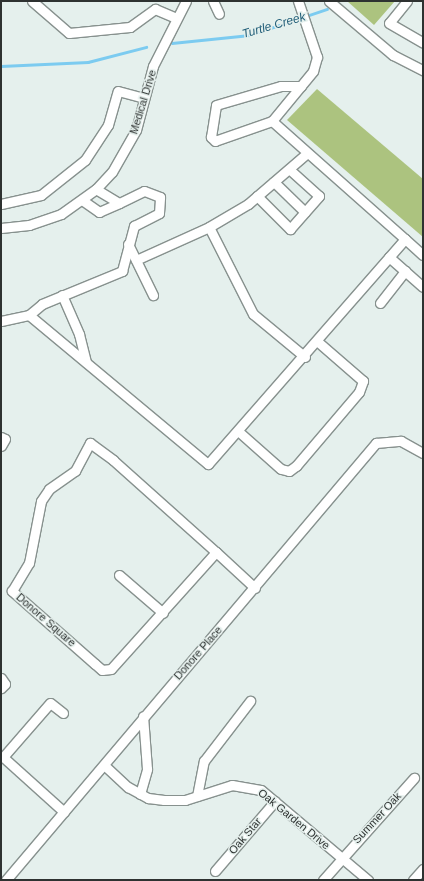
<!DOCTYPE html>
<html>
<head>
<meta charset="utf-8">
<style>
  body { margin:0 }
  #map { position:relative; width:424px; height:881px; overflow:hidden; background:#e5f0ed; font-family:Helvetica,sans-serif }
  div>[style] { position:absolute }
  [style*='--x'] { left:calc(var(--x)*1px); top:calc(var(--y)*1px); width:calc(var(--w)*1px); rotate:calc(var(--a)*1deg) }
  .forest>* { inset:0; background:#acc37f }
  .stream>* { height:2.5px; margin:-1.25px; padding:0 1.25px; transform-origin:1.25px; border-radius:1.25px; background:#7ccbf0 }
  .roads { filter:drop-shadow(1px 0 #87918e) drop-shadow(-1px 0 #87918e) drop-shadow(0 1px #87918e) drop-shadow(0 -1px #87918e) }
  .minor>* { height:9px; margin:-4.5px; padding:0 4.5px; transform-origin:4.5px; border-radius:4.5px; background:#fff }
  span { translate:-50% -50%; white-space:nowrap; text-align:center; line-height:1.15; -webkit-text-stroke:3px #e5f0ed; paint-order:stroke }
  .street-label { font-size:11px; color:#2e3231 }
  .water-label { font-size:12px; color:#235f79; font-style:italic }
  .frame { position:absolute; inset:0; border:2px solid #2e3231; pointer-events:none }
</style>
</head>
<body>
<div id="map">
  <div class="forest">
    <i style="clip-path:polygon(347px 1px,395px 1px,374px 25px)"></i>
    <i style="clip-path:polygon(317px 89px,423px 179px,423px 237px,287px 120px)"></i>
  </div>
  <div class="stream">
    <i style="--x:172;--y:43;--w:78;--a:-5.9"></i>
    <i style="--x:250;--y:35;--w:81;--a:-18.7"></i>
    <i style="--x:1;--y:66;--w:87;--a:-2.6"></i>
    <i style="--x:88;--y:62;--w:60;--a:-14.5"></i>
  </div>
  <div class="roads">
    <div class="minor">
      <i style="--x:32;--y:1;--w:49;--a:40.9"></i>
      <i style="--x:69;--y:33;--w:61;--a:-5.6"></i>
      <i style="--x:130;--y:27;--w:31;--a:-36"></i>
      <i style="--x:155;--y:9;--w:23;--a:23"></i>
      <i style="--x:213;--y:1;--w:14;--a:65"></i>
      <i style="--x:329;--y:1;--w:84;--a:40.2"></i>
      <i style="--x:393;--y:55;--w:34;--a:27"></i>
      <i style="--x:407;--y:1;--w:28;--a:129"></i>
      <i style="--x:389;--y:23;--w:39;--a:30"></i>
      <i style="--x:272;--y:121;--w:60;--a:160.7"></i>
      <i style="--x:215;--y:141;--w:6;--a:-135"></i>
      <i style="--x:211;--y:137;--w:32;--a:-81"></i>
      <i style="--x:216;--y:105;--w:68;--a:-16.3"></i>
      <i style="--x:281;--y:86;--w:20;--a:0"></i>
      <i style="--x:274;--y:182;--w:43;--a:44.1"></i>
      <i style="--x:257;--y:196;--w:47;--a:45"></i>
      <i style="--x:290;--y:229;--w:44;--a:-48.7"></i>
      <i style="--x:319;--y:196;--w:40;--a:-138"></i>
      <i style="--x:82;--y:200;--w:21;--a:35"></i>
      <i style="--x:99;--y:212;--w:22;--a:-24"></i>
      <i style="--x:119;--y:203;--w:27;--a:-149"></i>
      <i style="--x:1;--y:204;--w:41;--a:-12.7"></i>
      <i style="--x:41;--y:195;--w:56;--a:-38.5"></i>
      <i style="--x:85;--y:160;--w:42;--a:-56.7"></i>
      <i style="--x:108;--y:125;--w:35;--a:-74"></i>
      <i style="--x:118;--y:91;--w:27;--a:15"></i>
      <i style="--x:1;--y:228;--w:28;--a:-6"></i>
      <i style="--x:29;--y:225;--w:34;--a:-19"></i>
      <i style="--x:61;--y:214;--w:43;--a:-35.5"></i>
      <i style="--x:96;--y:189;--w:23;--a:-47"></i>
      <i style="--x:112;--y:172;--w:48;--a:-60.3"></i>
      <i style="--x:136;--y:130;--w:66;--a:-75.1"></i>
      <i style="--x:153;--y:66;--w:73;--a:-63.1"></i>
      <i style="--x:405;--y:239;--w:24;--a:42"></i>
      <i style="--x:128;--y:244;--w:57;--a:63.9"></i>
      <i style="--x:389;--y:257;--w:45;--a:41.4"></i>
      <i style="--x:136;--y:260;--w:80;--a:-24.3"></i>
      <i style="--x:62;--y:295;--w:43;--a:66.4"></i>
      <i style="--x:79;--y:334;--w:29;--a:76"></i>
      <i style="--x:380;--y:303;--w:41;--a:-52"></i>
      <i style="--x:29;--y:315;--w:17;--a:-40"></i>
      <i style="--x:42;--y:304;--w:87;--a:-22.4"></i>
      <i style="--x:122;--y:271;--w:47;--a:-75.1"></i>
      <i style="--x:134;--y:226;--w:28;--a:-27"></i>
      <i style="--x:159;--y:213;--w:16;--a:-86"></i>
      <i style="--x:160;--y:197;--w:17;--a:-159"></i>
      <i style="--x:144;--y:191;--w:28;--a:154"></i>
      <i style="--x:1;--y:321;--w:29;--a:-12"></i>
      <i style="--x:29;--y:315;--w:233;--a:39.8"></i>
      <i style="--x:208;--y:464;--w:299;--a:-48.8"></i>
      <i style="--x:405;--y:239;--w:178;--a:-138.4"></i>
      <i style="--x:272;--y:121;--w:65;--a:-50.6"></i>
      <i style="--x:313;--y:71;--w:15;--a:-74"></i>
      <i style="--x:317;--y:57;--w:59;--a:-108.7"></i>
      <i style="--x:305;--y:357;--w:67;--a:-140.4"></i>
      <i style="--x:253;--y:314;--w:97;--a:-116.8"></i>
      <i style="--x:209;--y:227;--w:45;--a:-30.5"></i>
      <i style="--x:248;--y:204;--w:78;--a:-40.8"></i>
      <i style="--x:238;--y:431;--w:57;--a:41.5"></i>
      <i style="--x:281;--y:469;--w:8;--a:14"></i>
      <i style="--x:289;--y:471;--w:9;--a:-36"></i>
      <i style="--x:296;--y:466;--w:97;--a:-49.6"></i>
      <i style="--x:359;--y:392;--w:12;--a:-70"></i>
      <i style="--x:363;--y:381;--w:60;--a:-139.1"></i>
      <i style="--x:1;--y:437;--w:4;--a:27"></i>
      <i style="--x:5;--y:439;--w:8;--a:120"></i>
      <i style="--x:216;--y:552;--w:157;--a:131.9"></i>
      <i style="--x:111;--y:669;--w:9;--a:174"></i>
      <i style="--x:102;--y:670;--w:9;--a:-139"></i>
      <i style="--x:95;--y:664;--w:111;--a:-138.7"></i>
      <i style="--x:12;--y:591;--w:33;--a:-59"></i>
      <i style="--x:29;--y:563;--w:63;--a:-79"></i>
      <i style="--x:41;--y:501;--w:14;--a:-56"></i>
      <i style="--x:49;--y:489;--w:32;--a:-35"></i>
      <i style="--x:75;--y:471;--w:32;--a:-62"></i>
      <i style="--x:90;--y:443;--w:29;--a:36"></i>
      <i style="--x:113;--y:460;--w:138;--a:41.8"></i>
      <i style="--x:216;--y:552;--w:53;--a:42.7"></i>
      <i style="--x:119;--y:575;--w:58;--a:40.8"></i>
      <i style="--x:1;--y:678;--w:7;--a:56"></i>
      <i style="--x:5;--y:684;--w:6;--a:135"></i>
      <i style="--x:63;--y:713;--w:16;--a:-142"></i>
      <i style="--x:50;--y:703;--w:72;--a:131"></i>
      <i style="--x:3;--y:757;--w:82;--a:42"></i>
      <i style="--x:104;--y:765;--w:33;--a:43"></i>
      <i style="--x:128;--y:787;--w:23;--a:29"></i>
      <i style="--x:148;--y:798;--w:16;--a:7"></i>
      <i style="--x:164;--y:800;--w:21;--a:0"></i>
      <i style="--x:185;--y:800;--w:49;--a:-17.7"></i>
      <i style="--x:232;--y:785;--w:29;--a:10"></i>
      <i style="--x:261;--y:790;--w:140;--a:40.1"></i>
      <i style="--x:140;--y:794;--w:26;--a:-74"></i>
      <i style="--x:147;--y:769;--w:53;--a:-94.3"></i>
      <i style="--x:197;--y:796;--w:36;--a:-79"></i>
      <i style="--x:204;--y:761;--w:76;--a:-52.5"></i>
      <i style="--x:215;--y:871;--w:92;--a:-49.4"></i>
      <i style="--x:6;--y:880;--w:573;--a:-49.75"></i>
      <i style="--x:376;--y:443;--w:25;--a:-5"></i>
      <i style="--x:401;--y:441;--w:25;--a:29"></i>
      <i style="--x:323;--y:880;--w:137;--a:-48.3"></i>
      <i style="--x:413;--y:880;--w:15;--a:-48"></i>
    </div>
  </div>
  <div class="street-label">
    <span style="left:143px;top:102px;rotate:-73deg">Medical Drive</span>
    <span style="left:46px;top:620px;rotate:41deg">Donore Square</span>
    <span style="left:198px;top:653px;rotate:-49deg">Donore Place</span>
    <span style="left:377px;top:818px;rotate:-47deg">Summer Oak</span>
    <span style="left:294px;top:819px;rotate:39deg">Oak Garden Drive</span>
    <span style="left:245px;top:836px;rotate:-50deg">Oak Star</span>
  </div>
  <div class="water-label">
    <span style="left:274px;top:26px;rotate:-16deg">Turtle Creek</span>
  </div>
  <div class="frame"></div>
</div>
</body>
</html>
